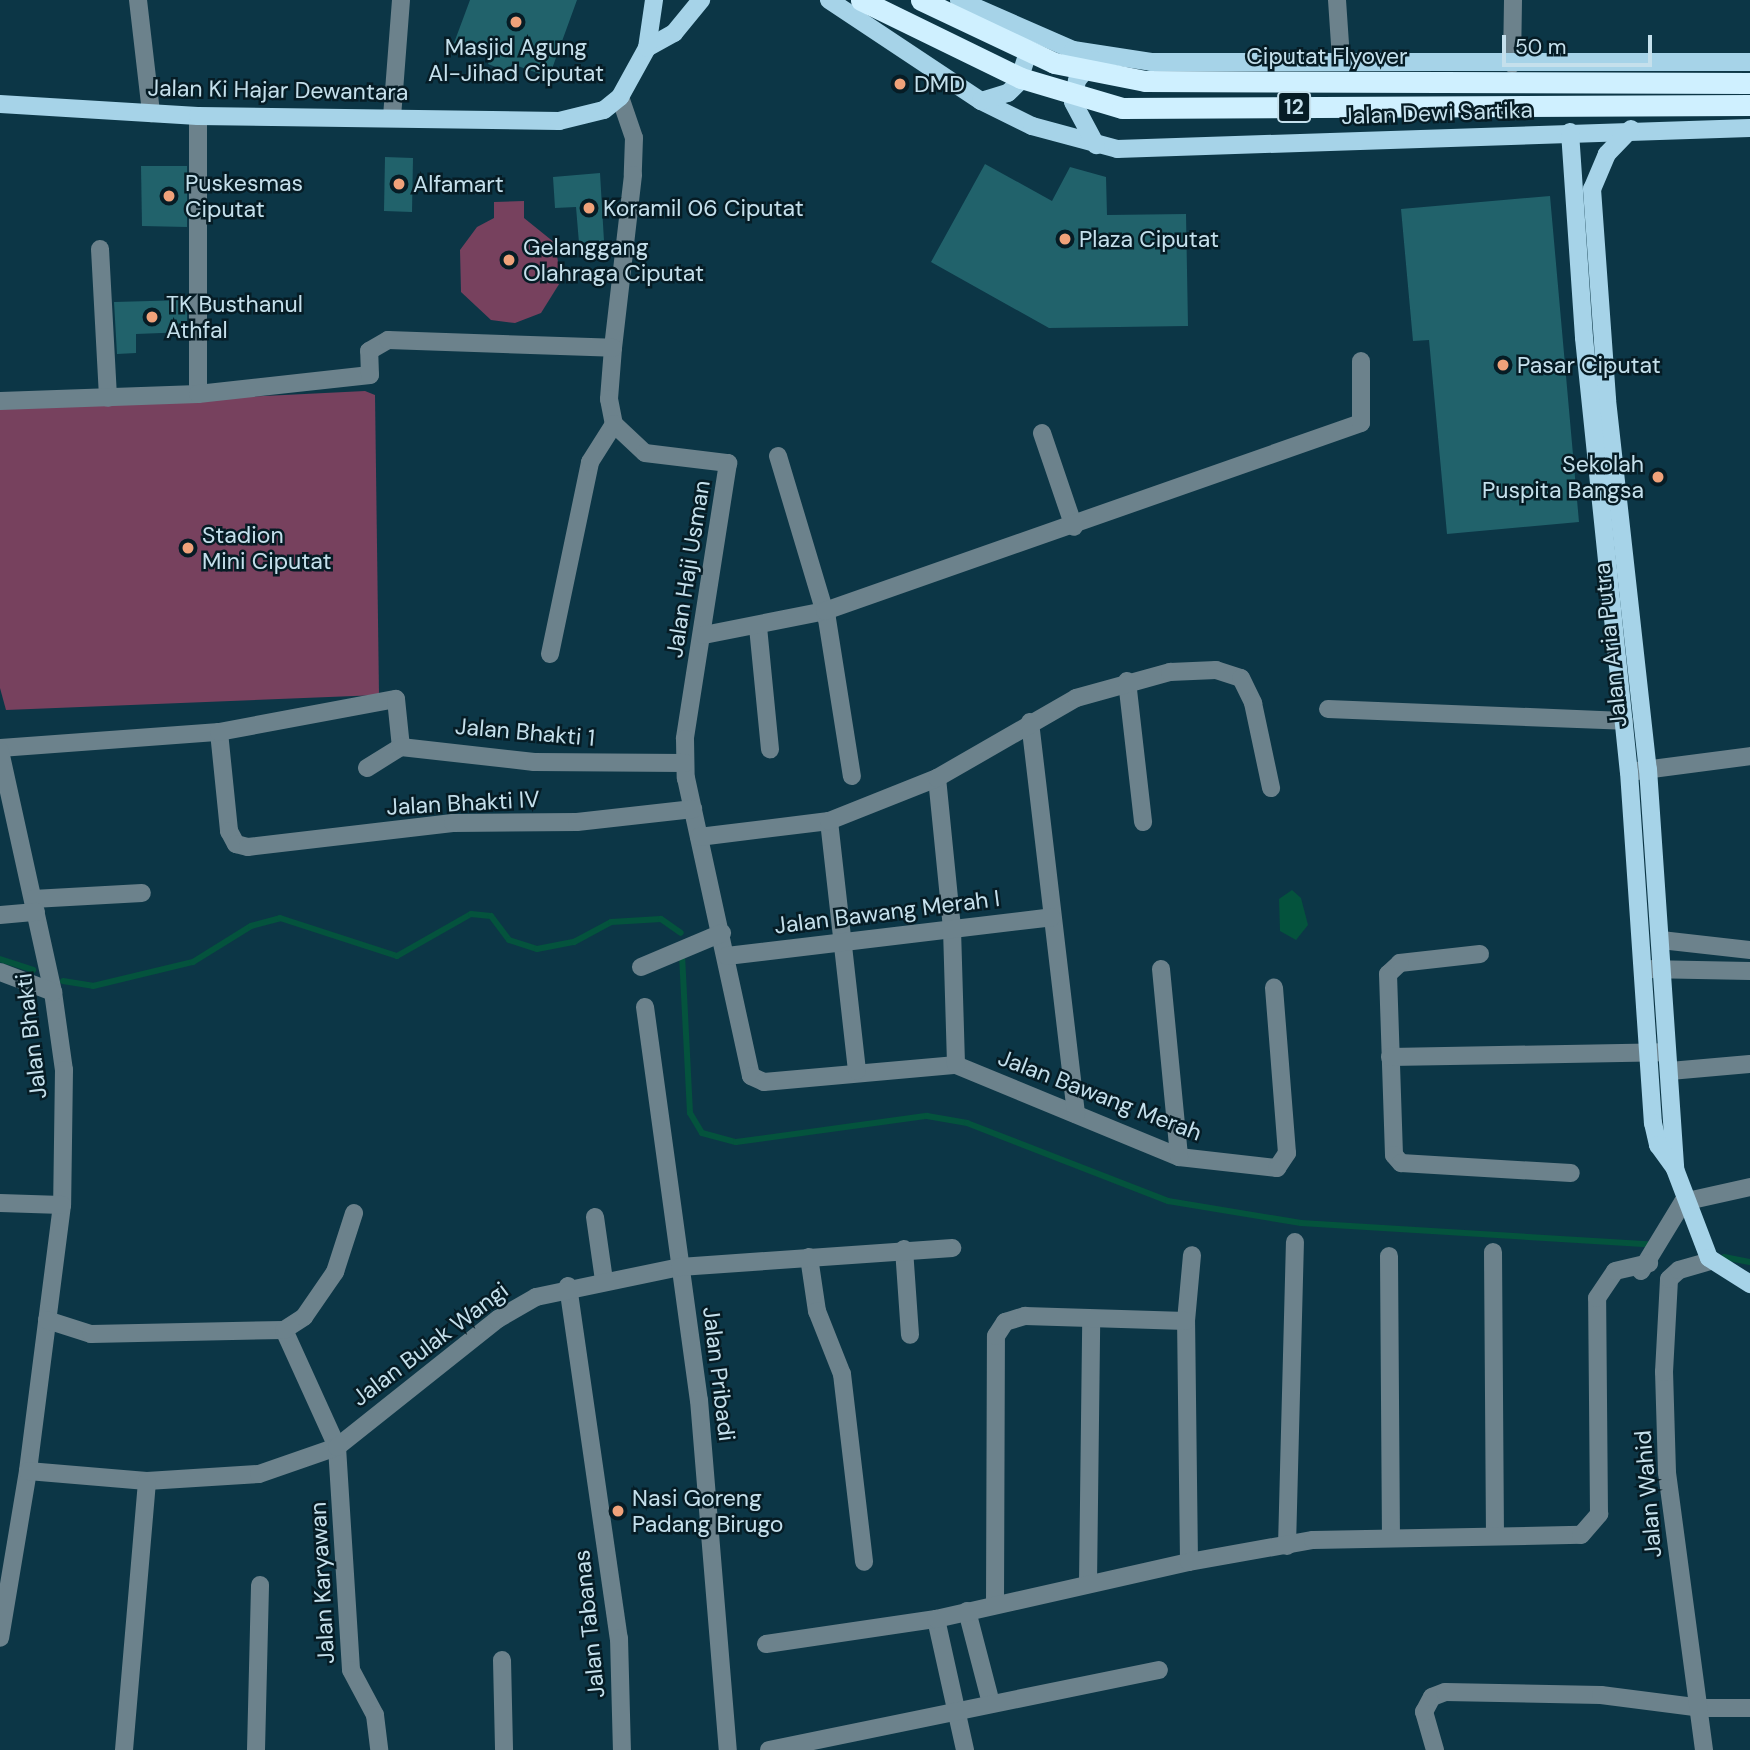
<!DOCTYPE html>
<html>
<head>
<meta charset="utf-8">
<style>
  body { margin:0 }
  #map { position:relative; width:1750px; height:1750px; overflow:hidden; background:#0c3646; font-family:"DM Sans",sans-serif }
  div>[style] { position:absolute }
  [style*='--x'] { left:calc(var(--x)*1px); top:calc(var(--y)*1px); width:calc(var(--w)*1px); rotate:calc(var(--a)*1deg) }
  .green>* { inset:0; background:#77415e }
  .water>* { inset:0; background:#04533d }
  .stream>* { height:6px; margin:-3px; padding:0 3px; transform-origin:3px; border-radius:3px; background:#04533d }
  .building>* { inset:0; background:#21626b }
  .minor>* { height:18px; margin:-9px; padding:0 9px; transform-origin:9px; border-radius:9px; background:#6c828c }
  .major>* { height:18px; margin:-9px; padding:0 9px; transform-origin:9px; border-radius:9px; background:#a6d3e8 }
  .highway-bridge>* { height:21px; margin:-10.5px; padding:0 10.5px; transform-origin:10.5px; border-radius:10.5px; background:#cff0ff }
  .dots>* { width:19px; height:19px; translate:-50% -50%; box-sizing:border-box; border:4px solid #061c25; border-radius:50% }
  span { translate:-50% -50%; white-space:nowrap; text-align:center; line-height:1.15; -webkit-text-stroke:5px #061c25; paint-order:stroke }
  .shield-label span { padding:2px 5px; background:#061c25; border:2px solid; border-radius:5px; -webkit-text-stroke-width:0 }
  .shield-label { font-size:21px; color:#c5e0ec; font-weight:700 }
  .poi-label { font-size:23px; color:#c5e0ec }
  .left { translate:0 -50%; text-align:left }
  .right { translate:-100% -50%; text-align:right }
  .street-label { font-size:23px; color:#c5e0ec }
  .scale { position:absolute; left:1502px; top:35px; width:150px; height:32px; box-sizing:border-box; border:4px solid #c5e0ec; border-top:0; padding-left:9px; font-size:21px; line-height:24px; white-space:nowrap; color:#c5e0ec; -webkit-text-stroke:5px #061c25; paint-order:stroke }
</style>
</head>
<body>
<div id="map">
  <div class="green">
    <i style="clip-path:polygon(524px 201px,524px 218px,555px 243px,561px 281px,541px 313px,515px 323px,491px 320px,461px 292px,460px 250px,477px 227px,494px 218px,494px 202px)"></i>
    <i style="clip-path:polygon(365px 391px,375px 395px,379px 695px,6px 710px,0 688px,0 409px)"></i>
  </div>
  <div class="water">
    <i style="clip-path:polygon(1292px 890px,1301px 898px,1308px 925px,1296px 940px,1280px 931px,1279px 899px)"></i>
  </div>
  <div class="stream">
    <i style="--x:682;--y:955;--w:158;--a:87.1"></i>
    <i style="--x:690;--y:1113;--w:23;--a:59"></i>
    <i style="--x:702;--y:1133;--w:35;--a:15"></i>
    <i style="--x:736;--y:1142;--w:193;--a:-7.8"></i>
    <i style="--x:927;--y:1116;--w:41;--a:9.9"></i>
    <i style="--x:967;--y:1123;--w:216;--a:21.2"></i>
    <i style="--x:1168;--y:1201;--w:135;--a:9.4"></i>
    <i style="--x:1301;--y:1223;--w:347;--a:3.5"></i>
    <i style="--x:0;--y:959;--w:35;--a:18"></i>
    <i style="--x:63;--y:981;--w:30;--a:9"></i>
    <i style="--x:93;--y:986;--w:103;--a:-13.5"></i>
    <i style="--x:193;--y:962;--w:68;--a:-31.8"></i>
    <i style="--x:251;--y:926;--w:30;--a:-15"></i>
    <i style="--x:280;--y:918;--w:123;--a:18"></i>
    <i style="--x:397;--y:956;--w:85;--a:-29.6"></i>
    <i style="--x:471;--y:914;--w:20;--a:6"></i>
    <i style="--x:491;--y:916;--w:30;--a:53"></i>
    <i style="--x:509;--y:940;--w:29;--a:18"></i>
    <i style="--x:537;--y:949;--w:38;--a:-11"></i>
    <i style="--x:574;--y:942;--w:42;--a:-28.4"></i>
    <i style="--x:611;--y:922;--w:50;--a:-3.4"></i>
    <i style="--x:661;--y:919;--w:24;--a:35"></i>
    <i style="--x:1724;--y:1257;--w:26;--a:11"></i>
  </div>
  <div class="building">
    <i style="clip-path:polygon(470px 0,577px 0,549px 77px,512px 64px,509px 72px,488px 64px,491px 56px,454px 43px)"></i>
    <i style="clip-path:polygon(385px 157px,413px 158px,412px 212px,384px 211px)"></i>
    <i style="clip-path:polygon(985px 164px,1052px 201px,1070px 167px,1106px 177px,1107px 215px,1186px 214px,1188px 326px,1049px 328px,931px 262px)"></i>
    <i style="clip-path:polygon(141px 166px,187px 166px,187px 227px,142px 226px)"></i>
    <i style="clip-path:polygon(600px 173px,604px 241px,579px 243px,576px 207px,555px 208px,553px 177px)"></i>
    <i style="clip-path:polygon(1550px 196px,1579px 522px,1447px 534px,1429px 340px,1413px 341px,1401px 209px)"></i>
    <i style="clip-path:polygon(187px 300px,187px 332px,136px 334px,136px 353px,117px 354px,114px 302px)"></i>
  </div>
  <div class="minor">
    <i style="--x:138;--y:0;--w:114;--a:83.4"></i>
    <i style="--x:1337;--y:0;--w:59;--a:86.1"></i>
    <i style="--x:1512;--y:64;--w:64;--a:-89.1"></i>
    <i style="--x:620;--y:97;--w:43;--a:71.1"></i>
    <i style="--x:634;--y:138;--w:37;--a:92"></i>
    <i style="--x:633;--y:175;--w:174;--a:96.6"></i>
    <i style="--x:613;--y:348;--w:51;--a:94.5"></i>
    <i style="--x:609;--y:399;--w:25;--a:79"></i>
    <i style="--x:614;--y:424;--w:42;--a:43.1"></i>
    <i style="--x:645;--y:453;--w:84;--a:6.9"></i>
    <i style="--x:728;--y:463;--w:279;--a:98.9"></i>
    <i style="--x:685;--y:739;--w:39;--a:89"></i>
    <i style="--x:686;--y:778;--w:305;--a:77.7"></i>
    <i style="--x:751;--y:1076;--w:14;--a:25"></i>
    <i style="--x:764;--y:1082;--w:193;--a:-5.1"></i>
    <i style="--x:956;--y:1065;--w:241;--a:22.4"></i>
    <i style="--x:1179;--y:1157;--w:99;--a:6.4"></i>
    <i style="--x:1277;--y:1168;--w:18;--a:-56"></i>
    <i style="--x:1287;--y:1153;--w:166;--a:-94.5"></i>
    <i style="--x:392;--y:117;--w:117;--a:-85.6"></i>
    <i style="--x:100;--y:249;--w:149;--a:86.9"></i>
    <i style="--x:198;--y:394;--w:278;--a:-90"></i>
    <i style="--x:0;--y:401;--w:198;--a:-2"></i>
    <i style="--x:198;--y:394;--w:173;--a:-6.3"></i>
    <i style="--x:370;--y:375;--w:24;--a:-92"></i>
    <i style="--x:369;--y:351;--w:22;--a:-30"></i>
    <i style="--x:388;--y:340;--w:225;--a:2"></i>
    <i style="--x:1042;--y:433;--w:99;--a:71.2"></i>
    <i style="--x:778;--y:456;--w:170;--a:73.3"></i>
    <i style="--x:827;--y:619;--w:159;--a:81"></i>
    <i style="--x:758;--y:627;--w:123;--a:84.4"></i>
    <i style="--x:704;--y:635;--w:123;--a:-11.2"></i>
    <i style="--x:825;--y:611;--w:568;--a:-19.33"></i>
    <i style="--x:1361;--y:423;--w:62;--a:-90"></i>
    <i style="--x:550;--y:654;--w:196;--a:-78.2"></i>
    <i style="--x:590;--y:462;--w:45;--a:-57.7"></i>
    <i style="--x:1127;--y:681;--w:142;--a:83.5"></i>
    <i style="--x:1328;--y:709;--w:296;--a:2.3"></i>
    <i style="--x:1030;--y:722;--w:395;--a:83.3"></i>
    <i style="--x:219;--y:732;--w:100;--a:84.2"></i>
    <i style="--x:229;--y:831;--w:15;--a:62"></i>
    <i style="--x:236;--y:844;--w:12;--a:14"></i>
    <i style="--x:248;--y:847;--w:206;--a:-6.7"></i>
    <i style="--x:453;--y:823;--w:124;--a:-0.5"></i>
    <i style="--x:577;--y:822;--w:117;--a:-6.4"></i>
    <i style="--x:0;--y:748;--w:220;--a:-4.2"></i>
    <i style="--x:219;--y:732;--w:180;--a:-10.6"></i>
    <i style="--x:396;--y:699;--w:48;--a:84.1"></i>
    <i style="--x:0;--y:751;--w:247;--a:77.6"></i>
    <i style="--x:53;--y:992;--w:79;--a:82"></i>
    <i style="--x:64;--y:1070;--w:135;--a:90.8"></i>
    <i style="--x:62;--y:1205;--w:268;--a:97.3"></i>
    <i style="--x:28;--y:1471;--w:169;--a:99.5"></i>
    <i style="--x:367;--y:768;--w:40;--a:-32"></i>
    <i style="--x:401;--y:747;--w:134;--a:6.4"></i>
    <i style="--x:534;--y:762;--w:151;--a:0.4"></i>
    <i style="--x:1629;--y:772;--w:122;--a:-7.5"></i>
    <i style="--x:937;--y:778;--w:152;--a:84.3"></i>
    <i style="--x:952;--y:929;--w:136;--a:88.3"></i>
    <i style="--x:829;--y:821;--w:251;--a:83.6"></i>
    <i style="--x:699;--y:837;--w:131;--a:-7"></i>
    <i style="--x:829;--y:821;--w:116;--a:-21.7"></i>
    <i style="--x:937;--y:778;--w:160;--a:-29.9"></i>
    <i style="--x:1076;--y:698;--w:98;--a:-15.5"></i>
    <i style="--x:1170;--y:672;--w:46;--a:-2.5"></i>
    <i style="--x:1216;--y:670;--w:26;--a:18"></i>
    <i style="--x:1241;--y:678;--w:28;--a:64"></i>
    <i style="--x:1253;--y:703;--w:87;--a:78"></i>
    <i style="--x:33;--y:899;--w:109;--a:-3.2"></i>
    <i style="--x:0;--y:915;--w:36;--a:-5"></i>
    <i style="--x:1661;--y:940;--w:90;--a:6.4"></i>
    <i style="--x:1480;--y:954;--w:81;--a:173.6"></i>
    <i style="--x:1400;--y:963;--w:16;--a:137"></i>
    <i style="--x:1388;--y:974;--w:181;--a:88.1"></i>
    <i style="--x:1394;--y:1155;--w:11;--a:49"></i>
    <i style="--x:1401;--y:1163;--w:170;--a:3.4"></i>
    <i style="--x:727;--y:956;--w:327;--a:-6.8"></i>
    <i style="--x:641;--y:967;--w:88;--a:-22.8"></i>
    <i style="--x:1161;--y:969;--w:189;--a:84.5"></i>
    <i style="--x:1645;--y:969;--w:105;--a:1.1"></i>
    <i style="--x:0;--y:972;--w:57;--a:20.7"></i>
    <i style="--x:645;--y:1007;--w:397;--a:82.2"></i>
    <i style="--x:699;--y:1400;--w:351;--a:85.3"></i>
    <i style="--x:1390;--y:1057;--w:273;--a:-1"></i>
    <i style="--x:1670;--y:1071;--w:80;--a:-5"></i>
    <i style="--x:0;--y:1203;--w:62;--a:1.8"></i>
    <i style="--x:595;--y:1217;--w:64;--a:81.9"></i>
    <i style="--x:904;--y:1249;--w:86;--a:86"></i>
    <i style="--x:1493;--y:1252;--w:281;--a:89.6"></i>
    <i style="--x:1389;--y:1256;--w:279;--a:89.6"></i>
    <i style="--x:809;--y:1257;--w:55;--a:81.6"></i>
    <i style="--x:817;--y:1311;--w:68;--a:68.4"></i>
    <i style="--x:842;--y:1374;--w:189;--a:83.3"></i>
    <i style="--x:1641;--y:1271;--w:81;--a:-58.7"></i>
    <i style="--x:1683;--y:1202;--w:69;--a:-12.6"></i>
    <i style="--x:568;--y:1286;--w:356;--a:81.8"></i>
    <i style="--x:619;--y:1638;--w:112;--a:88.5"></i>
    <i style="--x:47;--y:1320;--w:46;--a:17.7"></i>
    <i style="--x:91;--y:1334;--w:193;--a:-1.2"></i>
    <i style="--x:284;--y:1330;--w:128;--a:65.6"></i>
    <i style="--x:337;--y:1447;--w:223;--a:86.4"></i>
    <i style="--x:351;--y:1670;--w:51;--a:61.9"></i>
    <i style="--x:375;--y:1715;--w:35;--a:83"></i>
    <i style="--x:284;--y:1330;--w:24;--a:-33"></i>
    <i style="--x:304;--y:1317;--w:55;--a:-55.4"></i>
    <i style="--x:335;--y:1272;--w:62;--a:-72.1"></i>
    <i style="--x:28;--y:1471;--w:119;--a:4.8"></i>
    <i style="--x:147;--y:1481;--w:112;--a:-3.6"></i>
    <i style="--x:259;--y:1474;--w:83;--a:-19.1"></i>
    <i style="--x:337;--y:1447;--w:206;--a:-38.5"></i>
    <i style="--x:498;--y:1319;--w:44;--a:-30.1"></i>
    <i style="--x:536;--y:1297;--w:147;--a:-11.8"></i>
    <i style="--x:680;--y:1267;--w:273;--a:-4"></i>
    <i style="--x:1287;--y:1546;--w:304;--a:-88.5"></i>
    <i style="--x:1189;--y:1562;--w:241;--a:-90.7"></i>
    <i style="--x:1186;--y:1321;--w:66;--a:-84.8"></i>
    <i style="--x:1088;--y:1584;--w:264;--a:-89.3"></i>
    <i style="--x:995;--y:1605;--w:269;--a:-89.8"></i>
    <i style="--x:996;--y:1336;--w:17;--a:-57"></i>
    <i style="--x:1005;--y:1322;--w:21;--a:-17"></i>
    <i style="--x:1025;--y:1316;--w:161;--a:1.8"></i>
    <i style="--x:967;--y:1611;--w:95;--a:75.4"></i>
    <i style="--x:936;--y:1619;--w:134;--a:77.5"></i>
    <i style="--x:766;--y:1644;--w:172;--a:-8.4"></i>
    <i style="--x:936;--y:1619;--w:259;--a:-12.7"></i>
    <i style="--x:1189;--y:1562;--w:126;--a:-10.1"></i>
    <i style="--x:1313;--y:1540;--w:268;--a:-1.1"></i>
    <i style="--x:1581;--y:1535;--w:28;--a:-49"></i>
    <i style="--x:1599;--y:1514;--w:216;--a:-90.5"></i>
    <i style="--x:1597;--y:1298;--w:32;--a:-56"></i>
    <i style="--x:1615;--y:1271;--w:35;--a:-13"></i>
    <i style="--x:502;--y:1660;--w:90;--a:88.7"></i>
    <i style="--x:124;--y:1750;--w:270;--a:-85.1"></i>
    <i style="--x:256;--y:1750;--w:165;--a:-88.6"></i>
    <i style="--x:769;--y:1750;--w:398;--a:-11.6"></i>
    <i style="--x:1435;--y:1750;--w:40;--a:-106"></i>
    <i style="--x:1424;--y:1712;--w:17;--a:-62"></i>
    <i style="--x:1432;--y:1697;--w:14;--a:-21"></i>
    <i style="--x:1445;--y:1692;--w:156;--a:1.1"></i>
    <i style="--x:1601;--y:1695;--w:102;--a:7.3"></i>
    <i style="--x:1702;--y:1708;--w:48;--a:0"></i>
    <i style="--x:1704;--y:1750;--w:280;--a:-97.6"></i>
    <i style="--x:1667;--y:1472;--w:100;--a:-91.7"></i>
    <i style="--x:1664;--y:1372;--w:93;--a:-86.9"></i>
    <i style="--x:1669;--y:1279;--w:13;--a:-42"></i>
    <i style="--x:1679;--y:1270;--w:33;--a:-16"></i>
  </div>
  <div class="major">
    <i style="--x:829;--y:0;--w:182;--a:33.6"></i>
    <i style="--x:981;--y:101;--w:57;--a:26.1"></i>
    <i style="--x:1032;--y:126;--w:88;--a:15.1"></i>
    <i style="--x:1117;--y:149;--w:633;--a:-1.9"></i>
    <i style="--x:959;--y:0;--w:124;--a:23.7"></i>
    <i style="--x:1073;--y:50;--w:79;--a:8.7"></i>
    <i style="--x:1151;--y:62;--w:599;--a:0"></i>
    <i style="--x:647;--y:48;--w:31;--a:-29"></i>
    <i style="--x:674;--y:33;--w:43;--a:-50.7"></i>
    <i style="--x:1094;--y:60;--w:26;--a:130"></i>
    <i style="--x:1077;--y:80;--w:22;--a:100"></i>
    <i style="--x:1073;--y:102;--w:49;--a:61.9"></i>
    <i style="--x:981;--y:101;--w:28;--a:-17"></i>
    <i style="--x:1008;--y:93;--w:14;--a:-45"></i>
    <i style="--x:1018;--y:83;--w:28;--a:-72"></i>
    <i style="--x:1027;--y:56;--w:19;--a:-108"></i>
    <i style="--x:0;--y:104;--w:198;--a:3.5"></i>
    <i style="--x:198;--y:116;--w:361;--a:0.8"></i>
    <i style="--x:559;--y:121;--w:46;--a:-13.7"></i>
    <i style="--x:604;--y:110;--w:21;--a:-39"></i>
    <i style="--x:620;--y:97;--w:56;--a:-61.1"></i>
    <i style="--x:647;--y:48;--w:49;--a:-81.7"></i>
    <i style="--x:1631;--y:129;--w:35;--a:134"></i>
    <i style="--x:1607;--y:154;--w:38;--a:113"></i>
    <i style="--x:1592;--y:189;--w:212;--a:85.9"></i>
    <i style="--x:1607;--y:400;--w:371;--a:83.7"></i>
    <i style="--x:1648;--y:769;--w:401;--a:86.1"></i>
    <i style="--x:1675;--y:1169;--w:95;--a:69.1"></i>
    <i style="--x:1709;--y:1258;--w:49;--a:32.4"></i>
    <i style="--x:1570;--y:132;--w:206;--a:86.1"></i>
    <i style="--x:1584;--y:338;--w:436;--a:84.1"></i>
    <i style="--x:1629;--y:772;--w:352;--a:86.1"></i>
    <i style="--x:1653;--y:1123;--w:23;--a:77"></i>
    <i style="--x:1658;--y:1145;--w:29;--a:54"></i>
  </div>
  <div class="highway-bridge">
    <i style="--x:861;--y:0;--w:178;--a:26"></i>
    <i style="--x:1021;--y:78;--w:105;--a:16.5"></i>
    <i style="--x:1122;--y:108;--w:628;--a:-0.27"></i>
    <i style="--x:921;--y:0;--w:147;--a:25.3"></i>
    <i style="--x:1054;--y:63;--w:93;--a:11.2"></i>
    <i style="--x:1145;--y:81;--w:605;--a:0.19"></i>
  </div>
  <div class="dots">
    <i style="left:516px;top:22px;background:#f0a27a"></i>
    <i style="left:900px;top:84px;background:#f0a27a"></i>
    <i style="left:399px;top:184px;background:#f0a27a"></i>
    <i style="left:169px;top:196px;background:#f0a27a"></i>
    <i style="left:589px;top:208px;background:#f0a27a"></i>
    <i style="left:1065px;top:239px;background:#f0a27a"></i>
    <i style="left:509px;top:260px;background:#f0a27a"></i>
    <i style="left:152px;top:317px;background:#f0a27a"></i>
    <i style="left:1503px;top:365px;background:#f0a27a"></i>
    <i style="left:1658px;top:477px;background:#f0a27a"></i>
    <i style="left:188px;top:548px;background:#f0a27a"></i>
    <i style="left:618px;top:1511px;background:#f0a27a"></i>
  </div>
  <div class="shield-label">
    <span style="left:1294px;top:107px">12</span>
  </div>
  <div class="poi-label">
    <span style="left:516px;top:60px">Masjid Agung<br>Al-Jihad Ciputat</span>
    <span class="left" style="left:914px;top:84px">DMD</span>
    <span class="left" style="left:185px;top:196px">Puskesmas<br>Ciputat</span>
    <span class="left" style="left:413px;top:184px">Alfamart</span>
    <span class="left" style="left:603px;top:208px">Koramil 06 Ciputat</span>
    <span class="left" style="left:1079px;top:239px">Plaza Ciputat</span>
    <span class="left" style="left:523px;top:260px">Gelanggang<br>Olahraga Ciputat</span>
    <span class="left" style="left:166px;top:317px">TK Busthanul<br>Athfal</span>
    <span class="left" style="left:1517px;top:365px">Pasar Ciputat</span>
    <span class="right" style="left:1644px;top:477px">Sekolah<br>Puspita Bangsa</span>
    <span class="left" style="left:202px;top:548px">Stadion<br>Mini Ciputat</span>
    <span class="left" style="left:632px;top:1511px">Nasi Goreng<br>Padang Birugo</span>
  </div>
  <div class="street-label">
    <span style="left:1327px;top:56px">Ciputat Flyover</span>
    <span style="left:278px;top:90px;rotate:1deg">Jalan Ki Hajar Dewantara</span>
    <span style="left:1437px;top:113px;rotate:-2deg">Jalan Dewi Sartika</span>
    <span style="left:688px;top:569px;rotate:-81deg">Jalan Haji Usman</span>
    <span style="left:1610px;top:645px;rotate:-96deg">Jalan Aria Putra</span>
    <span style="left:525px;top:732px;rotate:5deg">Jalan Bhakti 1</span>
    <span style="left:463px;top:803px;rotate:-3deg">Jalan Bhakti IV</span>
    <span style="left:887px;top:912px;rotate:-7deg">Jalan Bawang Merah I</span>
    <span style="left:31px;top:1036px;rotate:-97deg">Jalan Bhakti</span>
    <span style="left:1100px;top:1095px;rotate:21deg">Jalan Bawang Merah</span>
    <span style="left:430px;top:1344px;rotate:-37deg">Jalan Bulak Wangi</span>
    <span style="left:719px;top:1374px;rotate:83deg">Jalan Pribadi</span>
    <span style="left:1648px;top:1494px;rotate:-95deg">Jalan Wahid</span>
    <span style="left:322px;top:1583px;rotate:-93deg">Jalan Karyawan</span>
    <span style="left:589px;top:1624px;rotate:-96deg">Jalan Tabanas</span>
  </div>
  <div class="scale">50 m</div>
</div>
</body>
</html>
